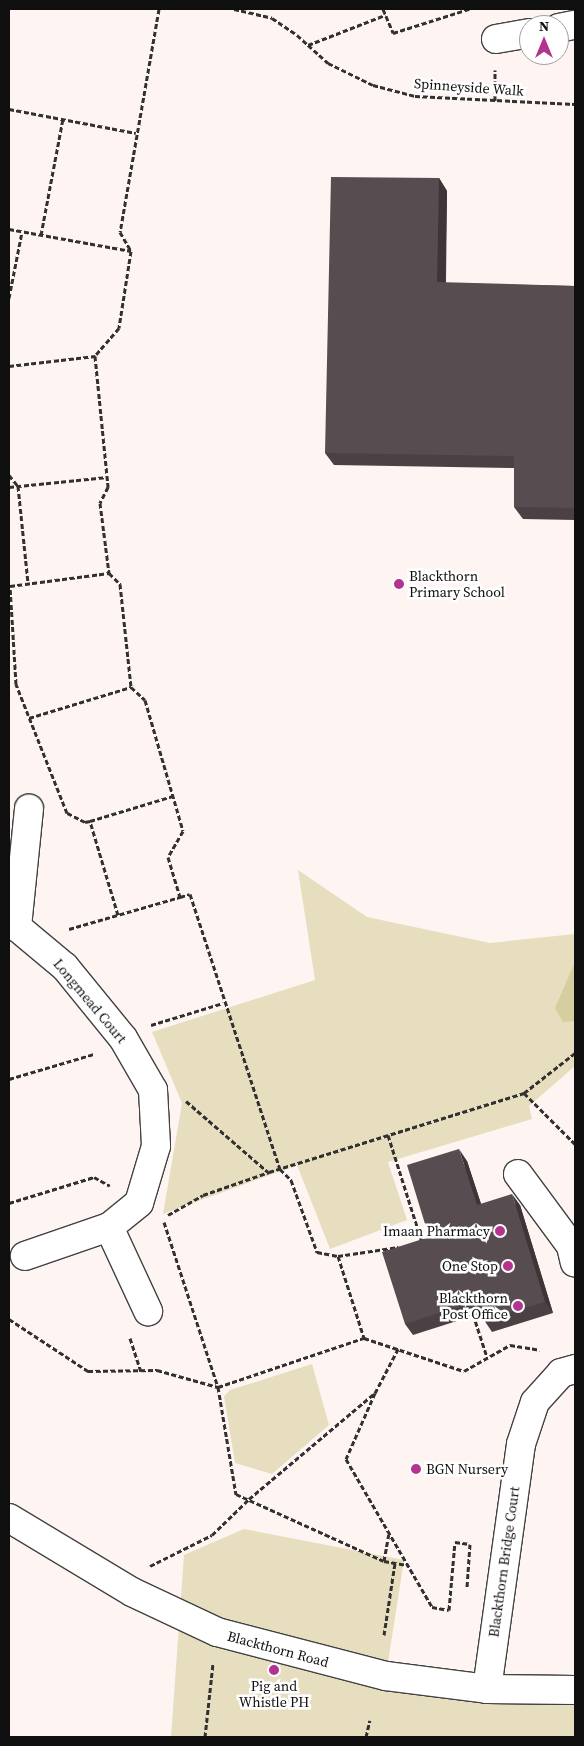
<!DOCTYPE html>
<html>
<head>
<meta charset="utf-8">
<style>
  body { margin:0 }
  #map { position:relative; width:584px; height:1746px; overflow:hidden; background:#fef4f2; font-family:"Source Serif 4",serif }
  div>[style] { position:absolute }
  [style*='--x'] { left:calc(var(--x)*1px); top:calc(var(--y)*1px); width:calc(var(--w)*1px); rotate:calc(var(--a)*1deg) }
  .green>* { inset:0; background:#e6debe }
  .forest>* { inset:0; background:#d5cf9f }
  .path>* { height:3px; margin-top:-1.5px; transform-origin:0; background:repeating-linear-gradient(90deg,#313131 0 5px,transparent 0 7.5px) }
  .roads { filter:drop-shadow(1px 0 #424242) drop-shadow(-1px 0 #424242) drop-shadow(0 1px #424242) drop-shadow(0 -1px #424242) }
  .minor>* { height:28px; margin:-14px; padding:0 14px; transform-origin:14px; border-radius:14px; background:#fff }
  .wall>* { inset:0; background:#4b4144 }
  .shaded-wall>* { inset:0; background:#3d3537 }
  .building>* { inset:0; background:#574c4f }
  .dots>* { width:14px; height:14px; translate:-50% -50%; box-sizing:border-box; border:2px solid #fff; border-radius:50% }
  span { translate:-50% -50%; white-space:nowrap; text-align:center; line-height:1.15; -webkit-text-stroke:5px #fff; paint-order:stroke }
  .street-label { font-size:14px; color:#0f0f0f }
  .poi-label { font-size:14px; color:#0f0f0f }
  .left { translate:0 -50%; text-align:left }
  .right { translate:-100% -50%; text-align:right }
  .frame { position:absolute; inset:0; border:10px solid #0f0f0f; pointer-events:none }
  .north { position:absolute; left:519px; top:15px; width:50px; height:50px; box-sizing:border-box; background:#fff; border:1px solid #9f9f9f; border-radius:50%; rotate:0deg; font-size:14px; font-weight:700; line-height:20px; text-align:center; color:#0f0f0f }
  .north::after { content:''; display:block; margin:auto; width:18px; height:22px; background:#b3338e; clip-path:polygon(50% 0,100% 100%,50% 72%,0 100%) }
</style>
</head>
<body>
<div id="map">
  <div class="green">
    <i style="clip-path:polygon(298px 870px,367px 917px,490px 943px,575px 934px,575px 1066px,529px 1106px,532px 1119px,388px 1162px,407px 1220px,330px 1249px,297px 1165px,163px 1214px,182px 1103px,152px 1032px,315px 980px)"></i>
    <i style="clip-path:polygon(312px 1364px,329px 1425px,272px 1474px,235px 1463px,224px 1396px,230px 1390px)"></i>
    <i style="clip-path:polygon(244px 1529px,404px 1560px,386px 1675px,575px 1690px,575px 1737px,171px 1737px,184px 1555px)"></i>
  </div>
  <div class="forest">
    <i style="clip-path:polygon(575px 962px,575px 1021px,563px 1022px,555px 1008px)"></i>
  </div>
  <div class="path">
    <i style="--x:159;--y:9;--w:226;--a:99.9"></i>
    <i style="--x:120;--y:232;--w:22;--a:60"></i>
    <i style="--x:131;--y:251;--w:78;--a:98.9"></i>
    <i style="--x:119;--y:328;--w:37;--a:131"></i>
    <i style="--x:95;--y:356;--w:132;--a:84.3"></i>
    <i style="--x:108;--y:487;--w:18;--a:117"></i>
    <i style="--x:100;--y:503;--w:71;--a:82.7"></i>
    <i style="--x:109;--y:573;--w:16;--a:45"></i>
    <i style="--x:120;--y:584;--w:104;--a:83.9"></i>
    <i style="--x:131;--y:687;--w:19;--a:43"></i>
    <i style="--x:145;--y:700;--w:136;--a:73.8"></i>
    <i style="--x:183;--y:831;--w:30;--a:120"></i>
    <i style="--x:168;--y:857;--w:42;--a:73.3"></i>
    <i style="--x:180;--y:897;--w:10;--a:-17"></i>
    <i style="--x:190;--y:894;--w:289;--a:71.9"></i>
    <i style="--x:280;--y:1169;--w:16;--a:45"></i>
    <i style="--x:291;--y:1180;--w:77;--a:70.1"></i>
    <i style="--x:317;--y:1252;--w:21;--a:11"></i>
    <i style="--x:338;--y:1256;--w:86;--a:72.4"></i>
    <i style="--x:364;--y:1338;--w:105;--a:18.3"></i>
    <i style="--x:464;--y:1371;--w:53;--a:-29.5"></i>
    <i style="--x:510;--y:1345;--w:30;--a:9"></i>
    <i style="--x:234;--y:9;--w:39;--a:13"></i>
    <i style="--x:272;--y:18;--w:30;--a:34"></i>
    <i style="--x:297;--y:35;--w:42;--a:42.1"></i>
    <i style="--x:328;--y:63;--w:50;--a:26.1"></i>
    <i style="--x:373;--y:85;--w:43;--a:14.7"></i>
    <i style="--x:415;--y:96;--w:160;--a:2.9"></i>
    <i style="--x:383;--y:9;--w:26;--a:67"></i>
    <i style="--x:393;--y:33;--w:80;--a:-17.5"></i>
    <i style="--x:308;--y:45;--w:83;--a:-21.3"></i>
    <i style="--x:495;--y:101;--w:31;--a:-90"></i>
    <i style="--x:9;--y:109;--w:129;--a:10.7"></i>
    <i style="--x:9;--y:229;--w:124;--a:10.2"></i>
    <i style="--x:41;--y:235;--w:118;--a:-79.3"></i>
    <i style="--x:9;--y:298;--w:67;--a:-78.9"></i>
    <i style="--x:9;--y:366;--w:87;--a:-6.6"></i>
    <i style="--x:9;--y:475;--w:14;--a:51"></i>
    <i style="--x:18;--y:486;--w:98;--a:84.1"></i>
    <i style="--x:9;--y:487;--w:99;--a:-5.8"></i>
    <i style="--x:29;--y:718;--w:107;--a:-16.9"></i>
    <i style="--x:90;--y:821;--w:5;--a:169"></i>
    <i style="--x:85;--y:822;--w:20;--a:-153"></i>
    <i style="--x:67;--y:813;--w:139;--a:-111.6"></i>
    <i style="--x:16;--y:684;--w:98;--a:-93.5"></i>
    <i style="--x:10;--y:586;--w:100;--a:-7.5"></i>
    <i style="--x:118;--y:915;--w:98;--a:-106.6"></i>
    <i style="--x:90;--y:821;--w:87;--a:-16.8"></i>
    <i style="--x:69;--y:929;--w:116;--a:-16.1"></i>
    <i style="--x:151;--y:1025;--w:75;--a:-17"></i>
    <i style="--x:9;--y:1079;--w:89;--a:-16.4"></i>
    <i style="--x:524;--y:1093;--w:72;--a:45"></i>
    <i style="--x:186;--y:1101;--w:108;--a:40.9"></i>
    <i style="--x:388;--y:1135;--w:112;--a:72.4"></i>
    <i style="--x:9;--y:1203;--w:89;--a:-17"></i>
    <i style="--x:94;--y:1177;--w:18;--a:29"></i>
    <i style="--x:168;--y:1215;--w:40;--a:-29.7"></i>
    <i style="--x:203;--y:1195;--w:70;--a:-19.2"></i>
    <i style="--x:269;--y:1172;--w:267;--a:-17.2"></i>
    <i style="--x:524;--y:1093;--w:65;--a:-38.1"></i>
    <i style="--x:164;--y:1222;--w:174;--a:71.9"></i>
    <i style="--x:218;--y:1387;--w:109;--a:80.5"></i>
    <i style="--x:236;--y:1494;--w:162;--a:24.4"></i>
    <i style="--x:384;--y:1561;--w:27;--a:-80"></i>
    <i style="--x:338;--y:1256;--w:61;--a:-8.5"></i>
    <i style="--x:473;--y:1314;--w:45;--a:72"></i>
    <i style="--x:9;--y:1319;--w:95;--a:33.4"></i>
    <i style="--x:88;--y:1371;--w:69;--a:-0.8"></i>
    <i style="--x:157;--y:1370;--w:63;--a:15.6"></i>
    <i style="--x:218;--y:1387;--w:154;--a:-18.6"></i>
    <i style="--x:130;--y:1338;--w:35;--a:72"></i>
    <i style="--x:375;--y:1393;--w:72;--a:113.7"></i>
    <i style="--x:346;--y:1459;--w:171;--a:59.8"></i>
    <i style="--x:432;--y:1607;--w:17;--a:10"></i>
    <i style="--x:449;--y:1610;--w:68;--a:-85"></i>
    <i style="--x:455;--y:1542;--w:15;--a:8"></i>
    <i style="--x:470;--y:1544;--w:43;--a:94"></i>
    <i style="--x:384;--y:1561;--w:23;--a:10"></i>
    <i style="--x:150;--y:1566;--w:69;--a:-26.6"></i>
    <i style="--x:212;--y:1535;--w:52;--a:-44.2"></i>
    <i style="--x:249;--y:1499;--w:165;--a:-40.1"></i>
    <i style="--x:375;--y:1393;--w:50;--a:-62.4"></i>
    <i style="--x:384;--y:1635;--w:73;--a:-81.3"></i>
    <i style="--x:137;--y:1737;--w:17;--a:0"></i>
    <i style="--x:205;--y:1737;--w:74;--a:-83.8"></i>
    <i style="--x:366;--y:1737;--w:17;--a:-77"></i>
  </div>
  <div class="roads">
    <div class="minor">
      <i style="--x:559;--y:28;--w:14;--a:-12"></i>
      <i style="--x:496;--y:39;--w:34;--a:-10"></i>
      <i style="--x:9;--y:924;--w:9;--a:21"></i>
      <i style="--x:17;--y:927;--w:62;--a:39.8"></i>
      <i style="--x:65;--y:967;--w:92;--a:50.8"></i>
      <i style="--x:123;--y:1038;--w:60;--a:60"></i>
      <i style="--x:153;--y:1090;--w:56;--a:86.9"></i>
      <i style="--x:156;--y:1146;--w:59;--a:106.6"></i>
      <i style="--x:139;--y:1203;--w:38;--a:141"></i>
      <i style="--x:109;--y:1227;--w:89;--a:161"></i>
      <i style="--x:17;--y:927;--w:119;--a:-84.2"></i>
      <i style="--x:518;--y:1174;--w:89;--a:53.6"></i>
      <i style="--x:571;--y:1246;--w:17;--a:77"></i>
      <i style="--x:109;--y:1227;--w:93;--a:65.1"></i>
      <i style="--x:9;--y:1518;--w:144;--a:31"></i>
      <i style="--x:132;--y:1592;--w:94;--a:25.2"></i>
      <i style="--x:217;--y:1632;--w:175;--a:14.6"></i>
      <i style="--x:386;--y:1676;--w:102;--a:7.3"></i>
      <i style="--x:487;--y:1689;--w:88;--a:0.7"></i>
      <i style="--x:487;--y:1689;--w:247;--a:-82.1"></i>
      <i style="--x:521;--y:1444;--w:44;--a:-71.6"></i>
      <i style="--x:535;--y:1402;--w:39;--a:-48"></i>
      <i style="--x:561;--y:1373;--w:15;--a:-16"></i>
    </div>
  </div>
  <div class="wall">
    <i style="clip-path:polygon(439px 178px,447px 191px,446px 283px,575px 286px,575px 520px,523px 519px,514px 507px,514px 468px,334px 465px,325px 453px)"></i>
    <i style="clip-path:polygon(467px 1161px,481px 1204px,520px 1205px,553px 1313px,492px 1332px,484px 1320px,482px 1313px,413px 1335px,405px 1324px,429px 1237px)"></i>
  </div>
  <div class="shaded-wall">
    <i style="clip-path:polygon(439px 178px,447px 191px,445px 295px,437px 282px)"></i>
    <i style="clip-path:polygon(459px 1149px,467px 1161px,485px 1216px,477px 1205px)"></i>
    <i style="clip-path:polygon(512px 1194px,520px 1205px,553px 1313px,545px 1302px)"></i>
  </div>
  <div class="building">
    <i style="clip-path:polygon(331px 177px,439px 178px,437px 282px,575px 286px,575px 508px,514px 507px,514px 456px,325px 453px)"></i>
    <i style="clip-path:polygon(459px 1149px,477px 1205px,512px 1194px,545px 1302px,484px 1320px,479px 1300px,405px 1324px,382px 1252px,429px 1237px,407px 1165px)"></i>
  </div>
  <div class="dots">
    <i style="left:399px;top:584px;background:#b3338e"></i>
    <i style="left:500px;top:1231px;background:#b3338e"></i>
    <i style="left:508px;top:1266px;background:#b3338e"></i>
    <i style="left:518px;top:1306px;background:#b3338e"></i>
    <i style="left:416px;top:1469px;background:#b3338e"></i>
    <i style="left:274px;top:1670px;background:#b3338e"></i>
  </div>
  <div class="street-label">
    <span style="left:469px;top:87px;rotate:4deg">Spinneyside Walk</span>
    <span style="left:90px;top:1001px;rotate:50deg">Longmead Court</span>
    <span style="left:504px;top:1562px;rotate:-82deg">Blackthorn Bridge Court</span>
    <span style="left:278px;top:1649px;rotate:15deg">Blackthorn Road</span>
  </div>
  <div class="poi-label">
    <span class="left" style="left:409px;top:584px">Blackthorn<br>Primary School</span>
    <span class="right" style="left:490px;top:1231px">Imaan Pharmacy</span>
    <span class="right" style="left:498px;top:1266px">One Stop</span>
    <span class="right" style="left:508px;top:1306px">Blackthorn<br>Post Office</span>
    <span class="left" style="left:426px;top:1469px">BGN Nursery</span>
    <span style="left:274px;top:1694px">Pig and<br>Whistle PH</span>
  </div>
  <div class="frame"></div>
  <div class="north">N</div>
</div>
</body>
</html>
